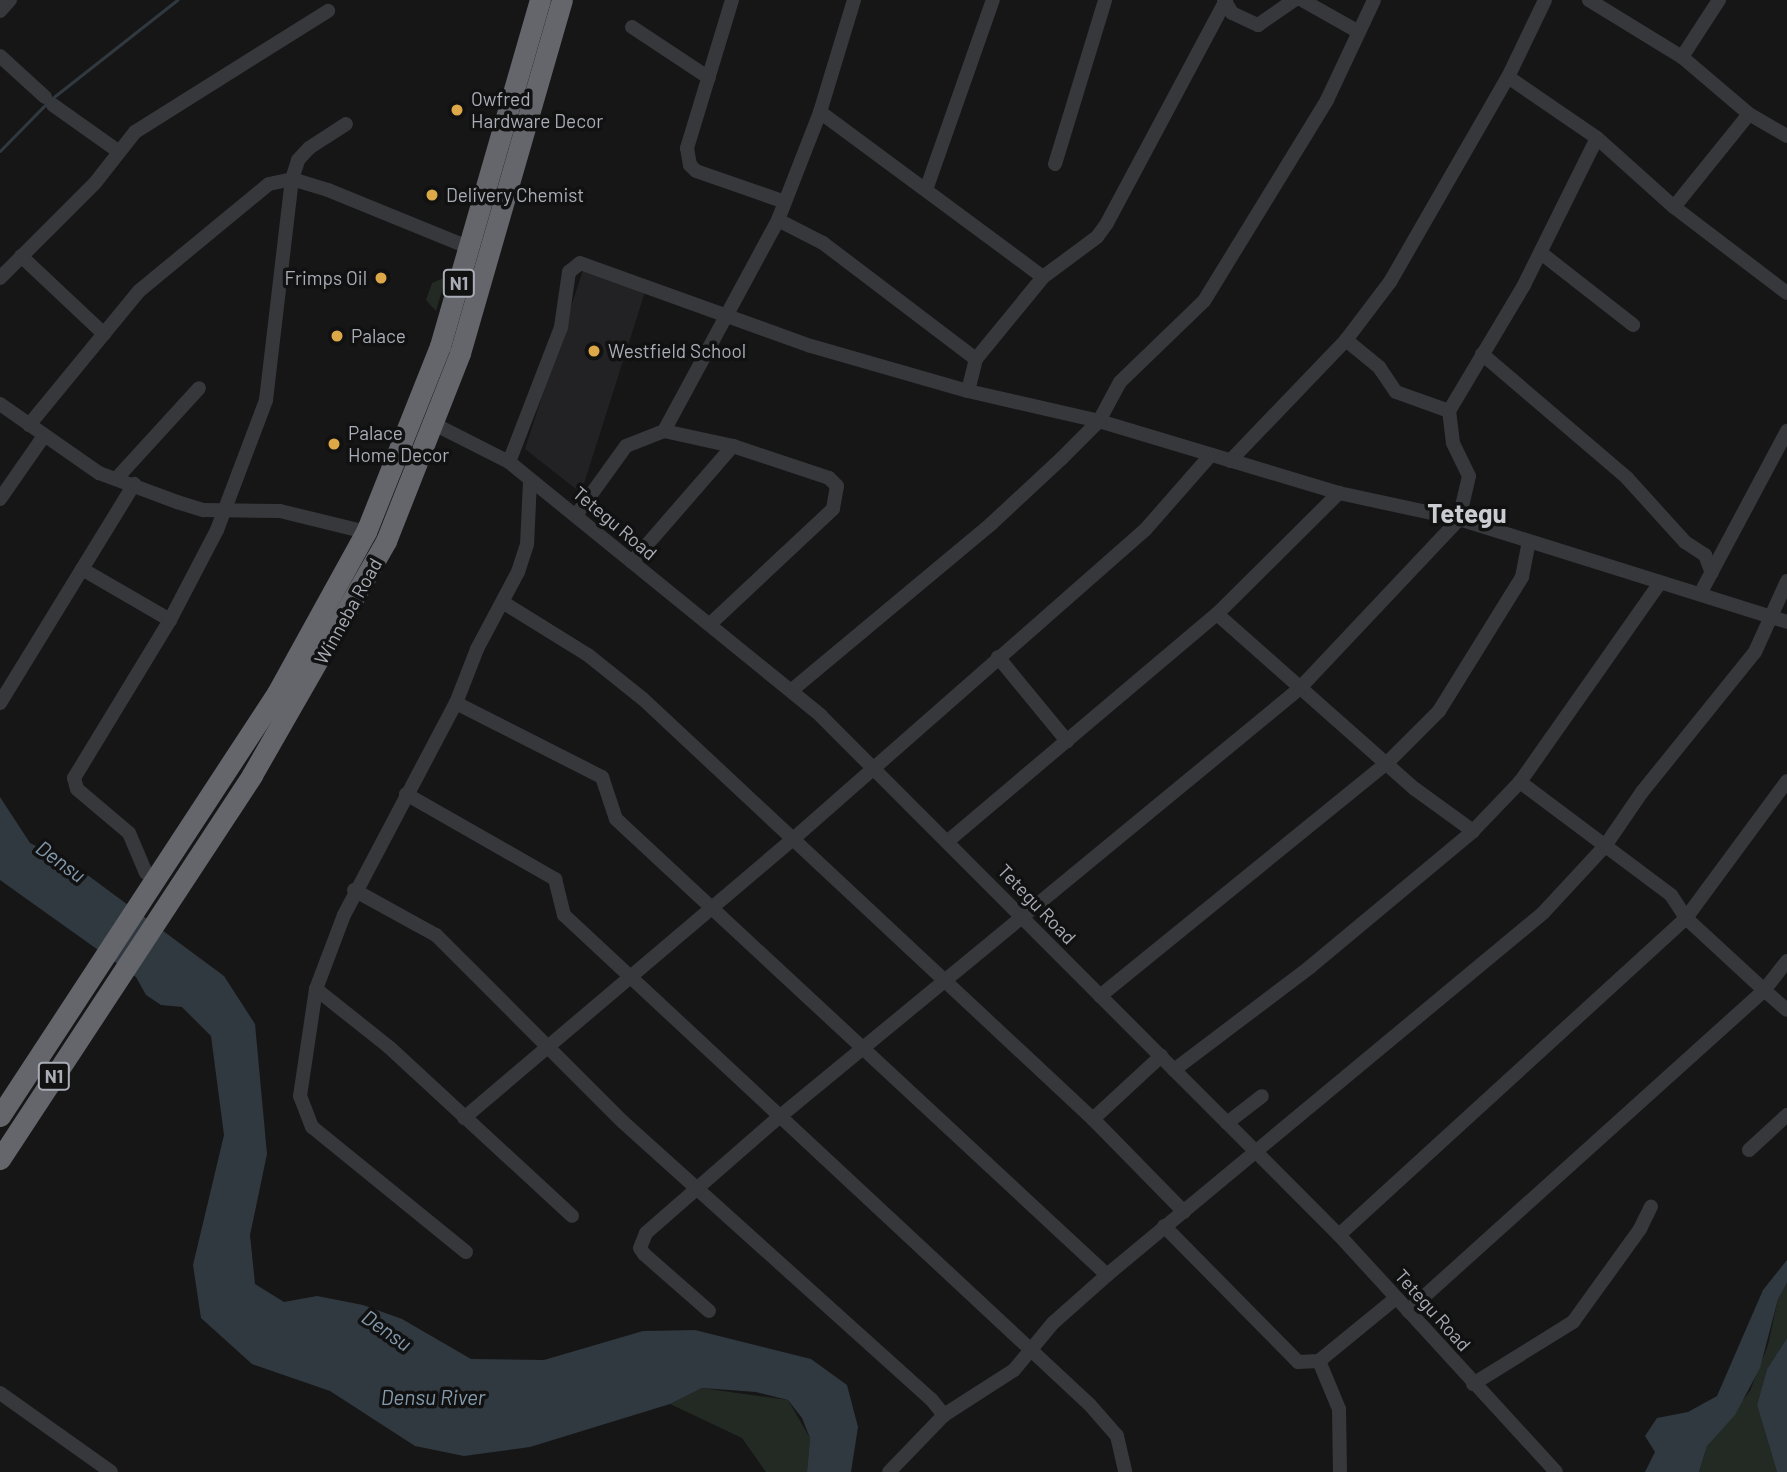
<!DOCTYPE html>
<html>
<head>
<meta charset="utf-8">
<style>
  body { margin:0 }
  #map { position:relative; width:1787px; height:1472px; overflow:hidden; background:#161617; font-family:Barlow,sans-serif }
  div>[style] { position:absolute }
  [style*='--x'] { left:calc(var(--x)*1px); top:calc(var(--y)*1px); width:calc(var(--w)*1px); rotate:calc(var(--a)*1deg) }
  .built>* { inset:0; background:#222224 }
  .green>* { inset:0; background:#222a23 }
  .water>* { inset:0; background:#30393f }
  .stream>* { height:2.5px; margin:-1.25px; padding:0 1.25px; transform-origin:1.25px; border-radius:1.25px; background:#30393f }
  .minor>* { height:14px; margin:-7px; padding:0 7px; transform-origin:7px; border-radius:7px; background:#37383c }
  .highway>* { height:21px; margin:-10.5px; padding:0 10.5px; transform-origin:10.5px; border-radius:10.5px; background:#64666c }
  .dots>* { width:19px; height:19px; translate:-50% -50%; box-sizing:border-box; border:4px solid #111112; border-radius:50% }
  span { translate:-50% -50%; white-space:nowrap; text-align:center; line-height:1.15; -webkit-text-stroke:7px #111112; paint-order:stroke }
  .shield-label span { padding:2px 5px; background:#111112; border:2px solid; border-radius:5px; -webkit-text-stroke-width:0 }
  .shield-label { font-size:18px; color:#a9adb6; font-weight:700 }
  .poi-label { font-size:19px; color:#a9adb6 }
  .left { translate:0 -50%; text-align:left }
  .right { translate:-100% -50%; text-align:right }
  .street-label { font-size:19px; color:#a9adb6 }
  .water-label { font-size:21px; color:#849bad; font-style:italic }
  .district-label { font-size:26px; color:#caccd2; font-weight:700 }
</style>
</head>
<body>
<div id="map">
  <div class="built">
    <i style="clip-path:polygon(583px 270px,645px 292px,581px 493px,525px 449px)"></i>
  </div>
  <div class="green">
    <i style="clip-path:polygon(446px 277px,436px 311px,426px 300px,432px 283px)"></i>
    <i style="clip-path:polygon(1787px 1283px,1787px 1338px,1767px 1369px,1757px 1405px,1777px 1472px,1699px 1472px,1707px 1446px,1750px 1391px,1768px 1345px,1778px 1299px)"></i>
    <i style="clip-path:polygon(702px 1388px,788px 1400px,810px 1438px,807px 1472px,766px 1472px,742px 1438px,670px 1404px)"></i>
  </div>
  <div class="water">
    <i style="clip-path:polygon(0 797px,30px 843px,74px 865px,224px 976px,255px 1024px,267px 1154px,250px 1235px,255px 1284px,284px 1302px,317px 1296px,363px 1305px,402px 1319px,471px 1359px,544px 1360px,643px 1331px,695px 1330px,811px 1359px,847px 1385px,858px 1427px,851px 1472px,807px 1472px,810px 1438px,802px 1418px,788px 1400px,756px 1392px,702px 1388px,670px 1404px,530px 1447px,464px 1456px,415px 1446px,330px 1391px,252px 1364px,201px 1318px,193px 1265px,224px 1135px,211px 1036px,182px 1007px,161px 1005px,146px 995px,136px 977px,0 880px)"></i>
    <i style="clip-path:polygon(1787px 1260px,1787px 1283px,1778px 1299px,1760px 1368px,1735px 1415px,1707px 1446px,1699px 1472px,1645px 1472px,1655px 1452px,1645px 1436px,1657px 1418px,1688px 1412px,1717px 1396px,1763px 1290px)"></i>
    <i style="clip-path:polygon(1787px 1338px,1787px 1472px,1777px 1472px,1757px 1405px,1767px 1369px)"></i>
  </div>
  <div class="stream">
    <i style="--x:0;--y:151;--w:71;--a:-45.6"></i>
    <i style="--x:50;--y:100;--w:162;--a:-38.2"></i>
  </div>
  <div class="minor">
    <i style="--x:732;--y:0;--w:155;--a:106.9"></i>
    <i style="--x:687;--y:148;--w:17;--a:80"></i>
    <i style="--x:690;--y:165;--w:8;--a:45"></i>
    <i style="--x:696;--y:171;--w:94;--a:19.2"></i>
    <i style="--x:1224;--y:0;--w:15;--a:58"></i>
    <i style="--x:1232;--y:13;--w:29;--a:25"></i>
    <i style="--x:1258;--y:25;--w:44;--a:-34.8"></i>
    <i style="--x:1302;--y:0;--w:65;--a:29.3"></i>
    <i style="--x:1589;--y:0;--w:109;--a:31.5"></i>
    <i style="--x:1719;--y:0;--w:68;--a:123"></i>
    <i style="--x:1682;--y:57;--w:88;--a:40.4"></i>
    <i style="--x:0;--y:11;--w:15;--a:-48"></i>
    <i style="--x:632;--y:27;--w:92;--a:33.5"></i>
    <i style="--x:0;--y:56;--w:61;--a:42.3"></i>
    <i style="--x:1508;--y:77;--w:108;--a:34.4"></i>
    <i style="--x:1597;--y:138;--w:103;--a:41.9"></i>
    <i style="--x:1674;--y:207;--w:142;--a:37.3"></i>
    <i style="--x:53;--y:105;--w:80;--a:35.3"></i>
    <i style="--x:820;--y:112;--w:277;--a:36.5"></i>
    <i style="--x:1055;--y:164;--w:171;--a:-73"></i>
    <i style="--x:927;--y:187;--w:198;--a:-70.6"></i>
    <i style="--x:1674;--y:207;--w:119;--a:-51.1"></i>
    <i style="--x:1749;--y:114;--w:44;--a:30.1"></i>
    <i style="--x:778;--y:220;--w:51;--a:27.1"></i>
    <i style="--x:823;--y:243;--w:192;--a:37.2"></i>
    <i style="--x:1541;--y:253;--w:117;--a:38"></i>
    <i style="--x:21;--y:256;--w:114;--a:43.2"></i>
    <i style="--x:0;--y:278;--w:134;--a:-45"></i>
    <i style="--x:95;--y:183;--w:65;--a:-51.9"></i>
    <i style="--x:135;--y:132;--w:228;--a:-32.1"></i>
    <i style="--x:1346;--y:340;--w:43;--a:39.3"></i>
    <i style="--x:1379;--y:367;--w:30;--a:56"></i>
    <i style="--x:1396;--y:392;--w:56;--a:19.7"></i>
    <i style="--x:1482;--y:354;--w:191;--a:40.5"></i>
    <i style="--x:1627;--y:478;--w:86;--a:47.8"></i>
    <i style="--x:1685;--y:542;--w:24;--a:33"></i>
    <i style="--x:1705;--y:555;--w:19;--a:69"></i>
    <i style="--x:968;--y:391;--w:33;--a:-76"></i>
    <i style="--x:976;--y:359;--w:106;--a:-50.7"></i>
    <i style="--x:1043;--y:277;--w:67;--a:-36.5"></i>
    <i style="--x:1097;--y:237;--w:17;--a:-54"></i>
    <i style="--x:1107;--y:223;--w:253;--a:-61.9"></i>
    <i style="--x:0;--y:404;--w:121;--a:34.9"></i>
    <i style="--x:99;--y:473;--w:83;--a:20.4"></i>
    <i style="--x:177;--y:502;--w:28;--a:17"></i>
    <i style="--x:204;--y:510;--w:76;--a:0.8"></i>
    <i style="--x:280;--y:511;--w:89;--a:13.7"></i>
    <i style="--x:29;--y:425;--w:173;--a:-50.6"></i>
    <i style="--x:139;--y:291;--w:168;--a:-39.5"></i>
    <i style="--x:269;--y:184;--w:24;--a:-12"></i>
    <i style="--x:292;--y:179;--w:38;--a:17"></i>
    <i style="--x:328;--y:190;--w:153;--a:22.2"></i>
    <i style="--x:436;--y:425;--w:82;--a:26.9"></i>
    <i style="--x:509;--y:462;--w:402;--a:39.1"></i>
    <i style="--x:821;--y:716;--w:733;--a:45.06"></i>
    <i style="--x:1339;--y:1235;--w:321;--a:47.5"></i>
    <i style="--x:664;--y:431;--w:240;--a:-61.6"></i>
    <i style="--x:778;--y:220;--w:116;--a:-68.7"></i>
    <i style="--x:820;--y:112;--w:117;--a:-73.1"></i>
    <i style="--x:1230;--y:461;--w:168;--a:-46.2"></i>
    <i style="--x:1346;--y:340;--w:73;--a:-52.8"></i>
    <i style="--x:1390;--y:282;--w:237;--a:-60.1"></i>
    <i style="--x:1508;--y:77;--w:85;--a:-64.3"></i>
    <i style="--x:509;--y:462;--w:145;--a:-68.9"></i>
    <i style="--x:561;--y:327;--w:56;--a:-81.7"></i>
    <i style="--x:569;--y:272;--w:14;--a:-39"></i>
    <i style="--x:580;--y:263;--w:245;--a:19.8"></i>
    <i style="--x:811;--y:346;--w:163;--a:16"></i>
    <i style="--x:968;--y:391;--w:134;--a:12.9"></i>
    <i style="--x:1099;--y:421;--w:251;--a:16.7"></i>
    <i style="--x:1339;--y:493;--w:123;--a:12.2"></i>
    <i style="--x:1459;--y:519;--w:344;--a:17.4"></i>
    <i style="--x:116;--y:479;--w:123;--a:-47.6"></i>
    <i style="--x:0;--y:499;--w:77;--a:-55.1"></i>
    <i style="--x:577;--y:514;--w:84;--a:-54.2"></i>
    <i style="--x:626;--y:446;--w:41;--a:-21.5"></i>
    <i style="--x:664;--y:431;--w:71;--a:12.3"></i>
    <i style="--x:733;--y:446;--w:101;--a:18.4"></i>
    <i style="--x:829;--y:478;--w:11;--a:45"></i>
    <i style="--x:837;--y:486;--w:23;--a:100"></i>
    <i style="--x:833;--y:509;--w:168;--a:136.9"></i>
    <i style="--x:632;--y:562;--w:154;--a:-49"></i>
    <i style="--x:82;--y:569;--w:102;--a:30.1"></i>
    <i style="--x:1700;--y:594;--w:185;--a:-61.9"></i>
    <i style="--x:504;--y:603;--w:99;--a:31.8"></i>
    <i style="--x:588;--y:655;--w:70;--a:38.7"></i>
    <i style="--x:643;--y:699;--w:616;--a:43.03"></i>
    <i style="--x:1093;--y:1119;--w:130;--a:45.6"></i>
    <i style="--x:1217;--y:614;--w:264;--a:41.5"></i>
    <i style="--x:1415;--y:789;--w:72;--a:35.9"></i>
    <i style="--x:998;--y:657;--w:109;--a:50.6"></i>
    <i style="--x:792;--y:690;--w:259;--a:-39.8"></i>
    <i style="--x:991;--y:524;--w:96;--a:-42.9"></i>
    <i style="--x:1061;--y:459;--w:54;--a:-45"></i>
    <i style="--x:1099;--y:421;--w:44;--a:-61.7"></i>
    <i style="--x:1120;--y:382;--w:117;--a:-44"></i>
    <i style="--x:1204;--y:301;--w:236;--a:-58.5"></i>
    <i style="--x:1327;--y:100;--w:110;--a:-64.8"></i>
    <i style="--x:0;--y:703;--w:257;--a:-58.5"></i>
    <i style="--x:456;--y:703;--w:164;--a:26.9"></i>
    <i style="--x:602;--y:777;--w:44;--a:71.6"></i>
    <i style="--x:616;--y:819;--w:670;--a:42.88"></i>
    <i style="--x:406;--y:794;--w:172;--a:29.7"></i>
    <i style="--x:555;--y:879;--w:37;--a:76"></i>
    <i style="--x:564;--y:915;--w:719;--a:42.97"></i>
    <i style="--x:1090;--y:1405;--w:41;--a:48.9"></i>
    <i style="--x:1117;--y:1436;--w:37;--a:77"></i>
    <i style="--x:948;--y:841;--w:352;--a:-40.2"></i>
    <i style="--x:1217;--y:614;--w:172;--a:-44.8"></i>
    <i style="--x:146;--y:873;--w:43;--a:-113"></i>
    <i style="--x:129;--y:833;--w:68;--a:-139.8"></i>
    <i style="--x:77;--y:789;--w:11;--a:-105"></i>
    <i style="--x:74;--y:778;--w:185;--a:-58.7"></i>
    <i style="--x:170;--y:620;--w:102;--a:-62.4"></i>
    <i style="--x:217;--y:530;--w:139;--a:-69.3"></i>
    <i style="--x:266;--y:400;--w:223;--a:-83.3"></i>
    <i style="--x:292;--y:179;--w:20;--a:-72"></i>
    <i style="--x:298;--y:160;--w:16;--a:-47"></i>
    <i style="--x:309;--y:148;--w:44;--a:-33"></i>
    <i style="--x:354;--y:890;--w:94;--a:28.8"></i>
    <i style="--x:436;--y:935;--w:264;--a:45"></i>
    <i style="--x:623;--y:1122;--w:414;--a:42"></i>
    <i style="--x:931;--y:1399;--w:21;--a:51"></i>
    <i style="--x:1787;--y:961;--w:37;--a:128"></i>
    <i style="--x:1764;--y:990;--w:30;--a:41"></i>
    <i style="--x:316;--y:989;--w:93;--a:38.5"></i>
    <i style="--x:389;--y:1047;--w:249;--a:42.7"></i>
    <i style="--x:1100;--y:996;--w:371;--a:-39.1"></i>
    <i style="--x:1388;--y:762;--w:72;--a:-45"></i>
    <i style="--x:1439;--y:711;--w:158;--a:-58.2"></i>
    <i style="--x:1522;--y:577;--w:36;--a:-79"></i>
    <i style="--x:1174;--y:1070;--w:171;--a:-37.1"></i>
    <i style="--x:1310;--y:967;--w:212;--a:-39.8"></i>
    <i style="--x:1473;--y:831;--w:68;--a:-46.2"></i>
    <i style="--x:1520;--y:782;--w:242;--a:-54.9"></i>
    <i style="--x:464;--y:1118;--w:430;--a:-40.3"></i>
    <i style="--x:792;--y:840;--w:470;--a:-41.3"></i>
    <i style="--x:1145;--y:530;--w:97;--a:-48.8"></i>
    <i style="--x:1093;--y:1119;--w:93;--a:-42.8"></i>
    <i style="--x:1227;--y:1123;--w:44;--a:-37.6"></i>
    <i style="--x:1749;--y:1150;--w:52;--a:-42.6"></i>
    <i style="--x:1164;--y:1226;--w:191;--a:45.4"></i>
    <i style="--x:1298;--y:1362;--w:21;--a:-3"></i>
    <i style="--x:1319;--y:1361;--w:99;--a:-39.3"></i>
    <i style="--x:1339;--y:1235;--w:470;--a:-42.4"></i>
    <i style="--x:1686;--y:918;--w:170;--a:-53.6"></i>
    <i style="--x:466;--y:1252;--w:198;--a:-140.9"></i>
    <i style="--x:312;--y:1127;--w:33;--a:-111"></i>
    <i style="--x:300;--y:1096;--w:108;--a:-81.5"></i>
    <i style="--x:316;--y:989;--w:79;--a:-69.3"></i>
    <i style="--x:344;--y:915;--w:240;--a:-62.2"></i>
    <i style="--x:456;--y:703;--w:58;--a:-68.7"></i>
    <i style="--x:477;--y:649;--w:87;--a:-62"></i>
    <i style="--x:518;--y:572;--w:28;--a:-72"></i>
    <i style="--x:527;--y:545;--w:64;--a:-87.3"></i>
    <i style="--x:709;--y:1311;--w:86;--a:-138.8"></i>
    <i style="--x:644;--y:1254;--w:7;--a:-124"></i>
    <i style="--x:640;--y:1248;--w:16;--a:-68"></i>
    <i style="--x:646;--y:1233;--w:175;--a:-41.1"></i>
    <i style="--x:778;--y:1118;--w:675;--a:-39.47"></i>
    <i style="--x:1299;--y:689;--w:233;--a:-46.7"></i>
    <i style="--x:1459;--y:519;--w:44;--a:-76.9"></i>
    <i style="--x:1469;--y:476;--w:37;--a:-116"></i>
    <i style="--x:1453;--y:443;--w:32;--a:-97"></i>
    <i style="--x:1449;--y:411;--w:147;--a:-59.2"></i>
    <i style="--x:1524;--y:285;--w:164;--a:-63.6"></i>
    <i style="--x:1408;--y:1311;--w:479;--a:-42"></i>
    <i style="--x:1764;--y:990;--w:106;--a:-137.3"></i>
    <i style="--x:1686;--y:918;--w:27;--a:-123"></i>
    <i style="--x:1671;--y:895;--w:189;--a:-143.2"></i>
    <i style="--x:1319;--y:1361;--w:52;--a:67.4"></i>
    <i style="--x:1339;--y:1409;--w:63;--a:89.1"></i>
    <i style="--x:1473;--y:1384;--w:118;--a:-31.8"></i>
    <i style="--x:1573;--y:1322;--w:115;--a:-54.2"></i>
    <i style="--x:1640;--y:1229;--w:25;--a:-64"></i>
    <i style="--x:0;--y:1393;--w:136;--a:35.4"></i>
    <i style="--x:889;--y:1472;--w:79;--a:-46"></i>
    <i style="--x:944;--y:1415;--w:83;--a:-32.7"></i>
    <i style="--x:1014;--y:1370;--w:61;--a:-50.3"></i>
    <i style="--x:1053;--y:1323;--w:72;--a:-41.6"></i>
    <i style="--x:1107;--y:1275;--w:567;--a:-39.7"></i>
    <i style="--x:1543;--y:913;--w:91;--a:-47.2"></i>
    <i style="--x:1605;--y:846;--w:65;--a:-55.6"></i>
    <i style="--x:1642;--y:792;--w:180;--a:-51.1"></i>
    <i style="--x:1755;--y:652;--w:78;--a:-65.7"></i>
  </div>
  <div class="highway">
    <i style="--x:0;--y:1116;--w:506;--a:-56.78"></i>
    <i style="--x:277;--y:693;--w:184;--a:-61.1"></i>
    <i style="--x:366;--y:532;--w:200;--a:-68.3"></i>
    <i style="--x:440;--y:346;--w:360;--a:-73.9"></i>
    <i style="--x:0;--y:1159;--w:459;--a:-56.7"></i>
    <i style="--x:252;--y:775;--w:270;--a:-60.2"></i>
    <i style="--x:386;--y:541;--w:202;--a:-68.5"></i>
    <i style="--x:460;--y:353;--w:367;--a:-73.9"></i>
  </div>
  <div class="dots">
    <i style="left:457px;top:110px;background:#dda848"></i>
    <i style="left:432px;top:195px;background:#dda848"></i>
    <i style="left:381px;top:278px;background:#dda848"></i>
    <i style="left:337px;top:336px;background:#dda848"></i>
    <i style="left:594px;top:351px;background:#dda848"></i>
    <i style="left:334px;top:444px;background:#dda848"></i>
  </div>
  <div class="shield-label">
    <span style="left:459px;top:283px">N1</span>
    <span style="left:54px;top:1076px">N1</span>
  </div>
  <div class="poi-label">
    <span class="left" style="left:471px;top:110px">Owfred<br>Hardware Decor</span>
    <span class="left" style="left:446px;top:195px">Delivery Chemist</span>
    <span class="right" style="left:367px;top:278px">Frimps Oil</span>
    <span class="left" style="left:351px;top:336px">Palace</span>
    <span class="left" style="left:608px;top:351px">Westfield School</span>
    <span class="left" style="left:348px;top:444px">Palace<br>Home Decor</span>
  </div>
  <div class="street-label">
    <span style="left:615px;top:523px;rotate:40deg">Tetegu Road</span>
    <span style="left:348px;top:611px;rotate:-61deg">Winneba Road</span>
    <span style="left:1037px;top:904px;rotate:46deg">Tetegu Road</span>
    <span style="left:1433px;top:1310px;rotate:48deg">Tetegu Road</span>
  </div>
  <div class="water-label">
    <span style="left:61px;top:861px;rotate:36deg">Densu</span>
    <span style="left:387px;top:1330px;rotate:35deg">Densu</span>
    <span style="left:433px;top:1397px">Densu River</span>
  </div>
  <div class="district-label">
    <span style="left:1467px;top:513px">Tetegu</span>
  </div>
</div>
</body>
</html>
